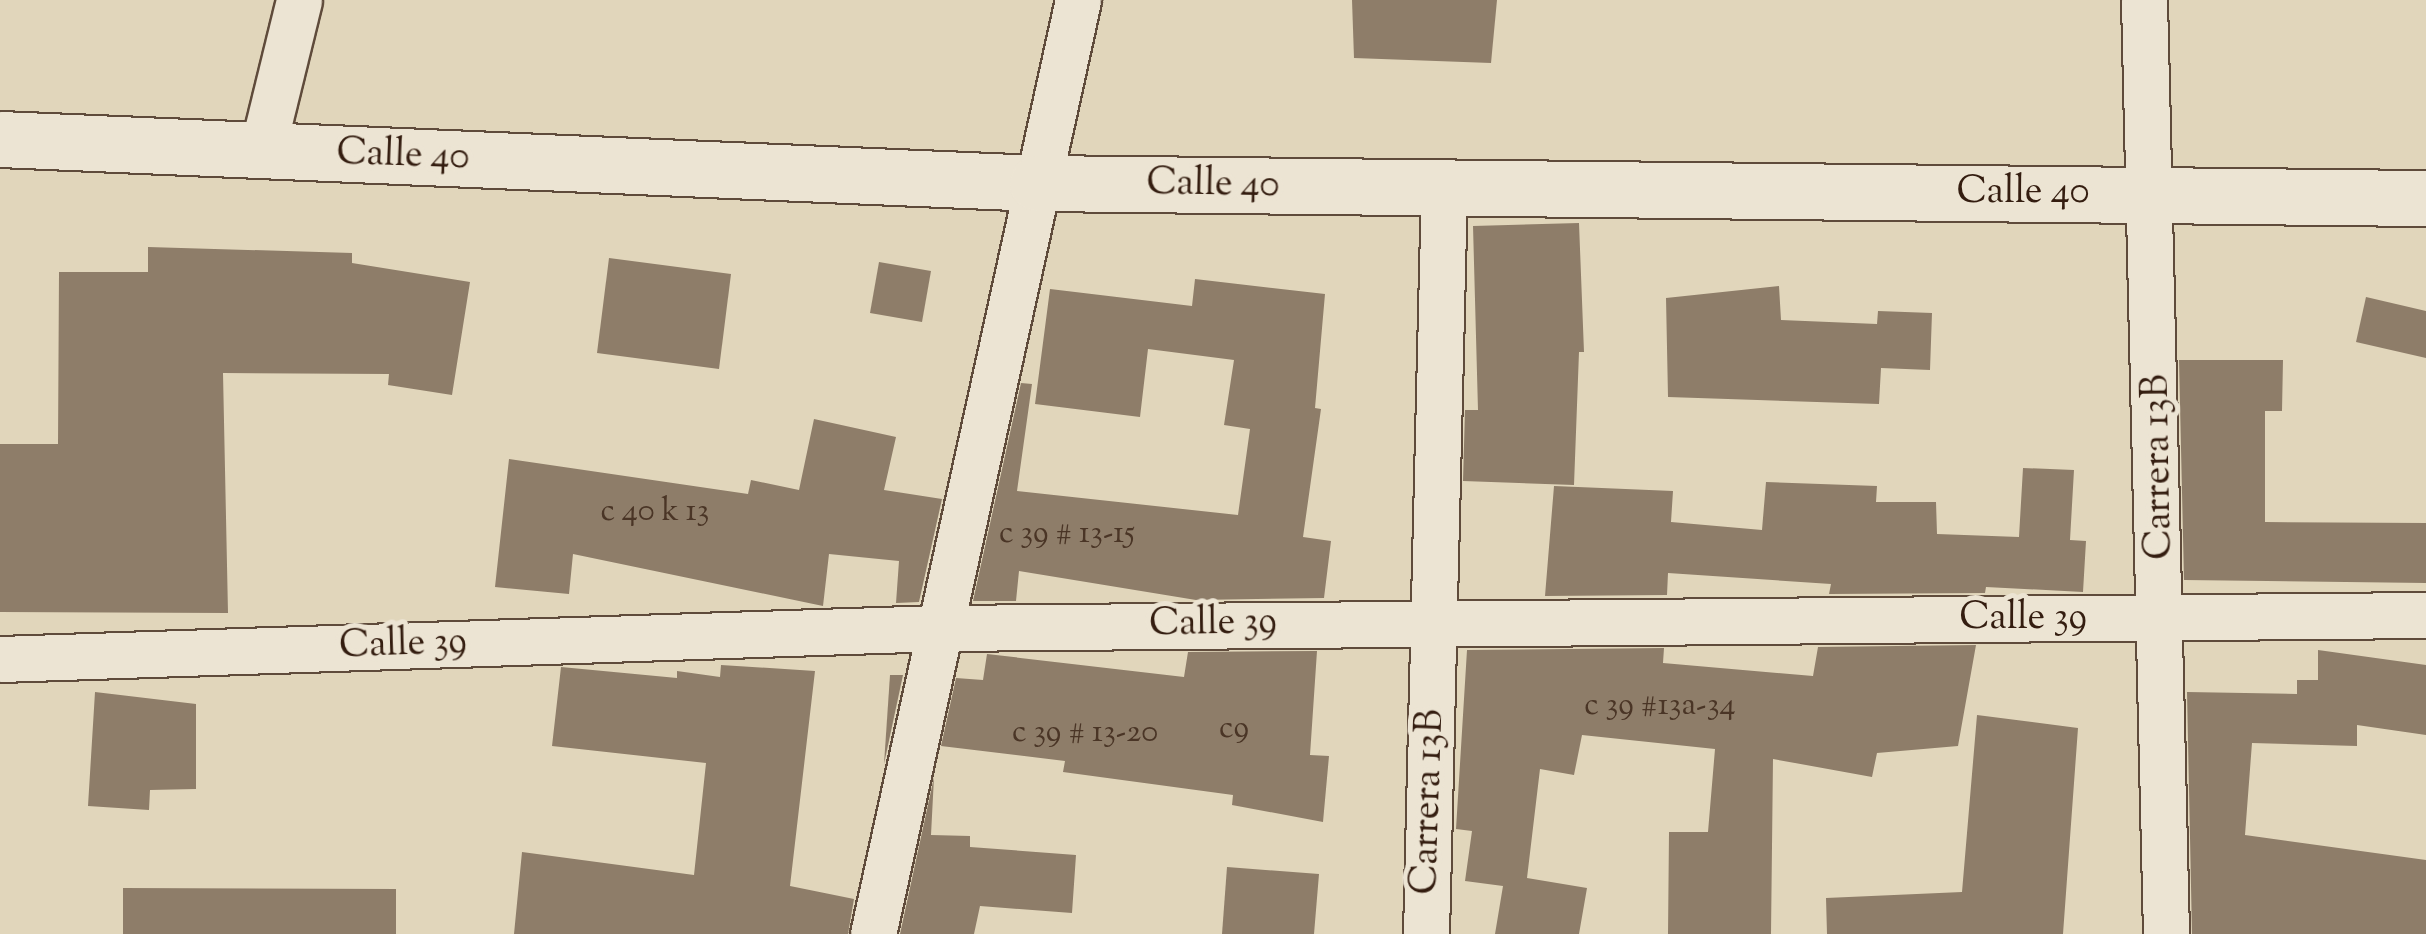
<!DOCTYPE html>
<html>
<head>
<meta charset="utf-8">
<style>
  body { margin:0 }
  #map { position:relative; width:2426px; height:934px; overflow:hidden; background:#e1d6bb; font-family:"Sorts Mill Goudy",serif }
  div>[style] { position:absolute }
  [style*='--x'] { left:calc(var(--x)*1px); top:calc(var(--y)*1px); width:calc(var(--w)*1px); rotate:calc(var(--a)*1deg) }
  .building>* { inset:0; background:#8e7d69 }
  .roads { filter:drop-shadow(2px 0 #5f4b3b) drop-shadow(-2px 0 #5f4b3b) drop-shadow(0 2px #5f4b3b) drop-shadow(0 -2px #5f4b3b) }
  .street>* { height:45px; margin:-22.5px; padding:0 22.5px; transform-origin:22.5px; border-radius:22.5px; background:#ece4d3 }
  .secondary>* { height:55px; margin:-27.5px; padding:0 27.5px; transform-origin:27.5px; border-radius:27.5px; background:#ece4d3 }
  span { translate:-50% -50%; white-space:nowrap; text-align:center; line-height:1.15; -webkit-text-stroke:10px #ece4d3; paint-order:stroke }
  .number-label { font-size:32px; color:#4a3526 }
  .number-label span { -webkit-text-stroke-width:0 }
  .street-label { font-size:38px; color:#341d10 }
</style>
</head>
<body>
<div id="map">
  <div class="building">
    <i style="clip-path:polygon(1352px 0,1497px 0,1491px 63px,1354px 58px)"></i>
    <i style="clip-path:polygon(1579px 223px,1584px 352px,1579px 352px,1574px 485px,1463px 481px,1465px 410px,1478px 410px,1473px 226px)"></i>
    <i style="clip-path:polygon(148px 247px,352px 253px,352px 263px,470px 282px,452px 395px,388px 385px,389px 374px,223px 373px,228px 613px,0 612px,0 444px,58px 444px,59px 272px,148px 272px)"></i>
    <i style="clip-path:polygon(609px 258px,731px 274px,719px 369px,597px 353px)"></i>
    <i style="clip-path:polygon(879px 262px,931px 271px,922px 322px,870px 313px)"></i>
    <i style="clip-path:polygon(1195px 279px,1325px 294px,1315px 408px,1321px 409px,1303px 537px,1331px 541px,1324px 598px,1196px 600px,1019px 571px,1016px 601px,973px 601px,1021px 383px,1032px 384px,1017px 491px,1238px 515px,1250px 429px,1224px 425px,1234px 360px,1148px 349px,1140px 417px,1035px 404px,1050px 289px,1192px 306px)"></i>
    <i style="clip-path:polygon(1779px 286px,1781px 320px,1877px 324px,1878px 311px,1932px 313px,1930px 370px,1881px 368px,1879px 404px,1668px 397px,1666px 298px)"></i>
    <i style="clip-path:polygon(2366px 297px,2426px 311px,2426px 358px,2356px 342px)"></i>
    <i style="clip-path:polygon(2179px 360px,2283px 360px,2282px 411px,2265px 411px,2265px 522px,2426px 523px,2426px 583px,2184px 580px)"></i>
    <i style="clip-path:polygon(814px 419px,896px 437px,884px 490px,942px 499px,919px 602px,896px 603px,899px 561px,829px 554px,823px 606px,573px 554px,569px 594px,495px 587px,509px 459px,748px 494px,751px 480px,799px 490px)"></i>
    <i style="clip-path:polygon(2023px 468px,2074px 470px,2070px 540px,2086px 541px,2083px 592px,1986px 587px,1985px 593px,1829px 594px,1831px 584px,1668px 573px,1667px 595px,1545px 596px,1554px 486px,1673px 491px,1671px 522px,1762px 530px,1766px 482px,1877px 486px,1876px 502px,1936px 502px,1937px 534px,2019px 537px)"></i>
    <i style="clip-path:polygon(1976px 645px,1958px 746px,1877px 753px,1872px 777px,1773px 759px,1771px 934px,1668px 934px,1669px 832px,1708px 832px,1715px 749px,1582px 735px,1574px 775px,1540px 769px,1527px 878px,1587px 888px,1579px 934px,1495px 934px,1503px 886px,1465px 881px,1472px 831px,1456px 829px,1467px 650px,1664px 648px,1663px 663px,1813px 676px,1818px 647px)"></i>
    <i style="clip-path:polygon(2318px 650px,2426px 665px,2426px 735px,2357px 725px,2357px 746px,2252px 743px,2245px 835px,2426px 860px,2426px 934px,2192px 934px,2187px 692px,2297px 694px,2297px 680px,2318px 680px)"></i>
    <i style="clip-path:polygon(1317px 651px,1310px 755px,1329px 756px,1323px 822px,1232px 805px,1233px 795px,1063px 772px,1065px 761px,941px 746px,956px 678px,983px 680px,987px 654px,1184px 677px,1188px 652px)"></i>
    <i style="clip-path:polygon(721px 665px,815px 671px,790px 886px,854px 899px,848px 934px,514px 934px,522px 852px,694px 875px,706px 763px,552px 746px,561px 667px,677px 678px,677px 671px,720px 677px)"></i>
    <i style="clip-path:polygon(890px 675px,903px 675px,884px 764px)"></i>
    <i style="clip-path:polygon(95px 692px,196px 704px,196px 789px,150px 790px,149px 810px,88px 806px)"></i>
    <i style="clip-path:polygon(1977px 715px,2078px 728px,2063px 934px,1827px 934px,1826px 898px,1962px 892px)"></i>
    <i style="clip-path:polygon(934px 777px,931px 835px,970px 836px,970px 847px,1076px 855px,1072px 913px,980px 906px,974px 934px,900px 934px)"></i>
    <i style="clip-path:polygon(1227px 867px,1319px 874px,1314px 934px,1222px 934px)"></i>
    <i style="clip-path:polygon(123px 888px,396px 889px,396px 934px,123px 934px)"></i>
  </div>
  <div class="roads">
    <div class="street">
      <i style="--x:2144;--y:0;--w:934;--a:88.65"></i>
      <i style="--x:262;--y:151;--w:155;--a:-76.2"></i>
      <i style="--x:0;--y:659;--w:941;--a:-1.89"></i>
      <i style="--x:940;--y:628;--w:1486;--a:-0.5"></i>
      <i style="--x:873;--y:934;--w:956;--a:-77.62"></i>
      <i style="--x:1426;--y:934;--w:745;--a:-88.62"></i>
    </div>
    <div class="secondary">
      <i style="--x:0;--y:139;--w:1038;--a:2.43"></i>
      <i style="--x:1037;--y:183;--w:1389;--a:0.62"></i>
    </div>
  </div>
  <div class="number-label">
    <span style="left:655px;top:512px">c 40 k 13</span>
    <span style="left:1067px;top:534px">c 39 # 13-15</span>
    <span style="left:1660px;top:706px">c 39 #13a-34</span>
    <span style="left:1234px;top:729px">c9</span>
    <span style="left:1085px;top:733px">c 39 # 13-20</span>
  </div>
  <div class="street-label">
    <span style="left:403px;top:157px;rotate:2deg">Calle 40</span>
    <span style="left:1213px;top:186px;rotate:1deg">Calle 40</span>
    <span style="left:2023px;top:194px">Calle 40</span>
    <span style="left:2160px;top:467px;rotate:-91deg">Carrera 13B</span>
    <span style="left:2023px;top:620px">Calle 39</span>
    <span style="left:1213px;top:625px;rotate:-1deg">Calle 39</span>
    <span style="left:403px;top:646px;rotate:-2deg">Calle 39</span>
    <span style="left:1430px;top:802px;rotate:-88deg">Carrera 13B</span>
  </div>
</div>
</body>
</html>
